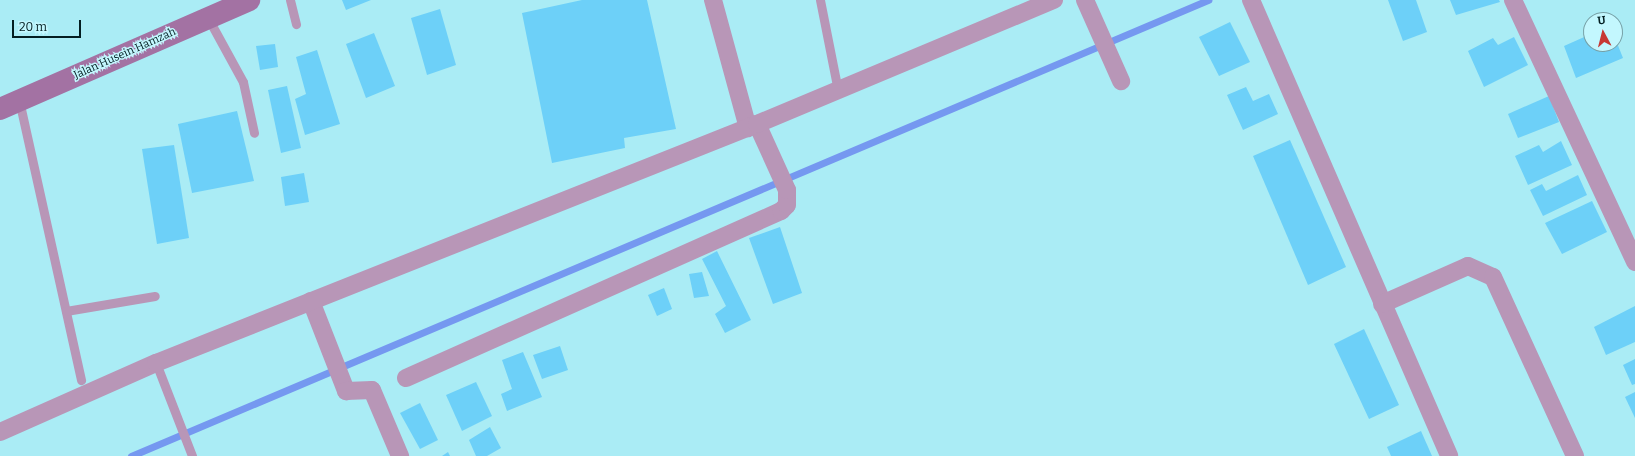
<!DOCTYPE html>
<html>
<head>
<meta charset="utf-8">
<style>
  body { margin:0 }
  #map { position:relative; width:1635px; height:456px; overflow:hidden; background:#aaecf5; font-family:Bitter,serif }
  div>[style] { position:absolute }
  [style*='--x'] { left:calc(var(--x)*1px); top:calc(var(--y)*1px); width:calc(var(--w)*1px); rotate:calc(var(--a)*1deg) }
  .stream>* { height:7px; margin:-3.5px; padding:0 3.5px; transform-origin:3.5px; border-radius:3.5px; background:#7598f0 }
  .building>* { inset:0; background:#6dd0f8 }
  .lane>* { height:9px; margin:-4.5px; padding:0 4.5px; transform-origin:4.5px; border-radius:4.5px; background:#b896b7 }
  .street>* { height:18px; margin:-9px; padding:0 9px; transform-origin:9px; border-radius:9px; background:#b896b7 }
  .secondary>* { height:22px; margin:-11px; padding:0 11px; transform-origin:11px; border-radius:11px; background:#a372a3 }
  span { translate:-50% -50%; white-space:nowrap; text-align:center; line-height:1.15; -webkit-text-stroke:3px #c3f7fe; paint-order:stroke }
  .street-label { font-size:11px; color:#031e21 }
  .north { position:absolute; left:1583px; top:12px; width:40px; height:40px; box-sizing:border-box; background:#c3f7fe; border:1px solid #76a0a6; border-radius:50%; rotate:353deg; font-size:11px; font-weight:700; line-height:16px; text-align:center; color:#031e21 }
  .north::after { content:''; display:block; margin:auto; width:14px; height:18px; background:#c73934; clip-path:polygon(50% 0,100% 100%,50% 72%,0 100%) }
  .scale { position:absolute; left:12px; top:20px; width:69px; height:18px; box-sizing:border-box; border:2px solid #031e21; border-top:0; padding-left:5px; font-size:12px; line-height:14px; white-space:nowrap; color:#031e21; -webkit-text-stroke:3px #c3f7fe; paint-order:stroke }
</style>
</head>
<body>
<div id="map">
  <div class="stream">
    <i style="--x:131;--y:456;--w:1170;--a:-22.95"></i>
  </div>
  <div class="building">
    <i style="clip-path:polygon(342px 0,371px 0,346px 10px)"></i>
    <i style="clip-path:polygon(582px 0,647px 0,676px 129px,624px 138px,625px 148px,552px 163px,522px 13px)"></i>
    <i style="clip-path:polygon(1388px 0,1416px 0,1427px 32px,1403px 41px)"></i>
    <i style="clip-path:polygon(1450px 0,1499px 0,1500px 2px,1456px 15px)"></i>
    <i style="clip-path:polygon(440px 9px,456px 65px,427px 75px,411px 18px)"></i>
    <i style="clip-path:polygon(1230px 22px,1250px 62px,1219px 76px,1199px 37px)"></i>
    <i style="clip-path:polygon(374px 33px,395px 86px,366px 98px,346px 44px)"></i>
    <i style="clip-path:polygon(1591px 34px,1591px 44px,1615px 44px,1615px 38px,1623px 58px,1576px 78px,1564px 46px)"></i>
    <i style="clip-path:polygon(1514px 37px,1528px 65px,1484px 87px,1468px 51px,1493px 38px,1498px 45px)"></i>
    <i style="clip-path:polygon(275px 44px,278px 67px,260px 70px,256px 46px)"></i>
    <i style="clip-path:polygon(317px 50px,340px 124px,305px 135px,295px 99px,306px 94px,296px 57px)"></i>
    <i style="clip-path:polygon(287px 86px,301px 148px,281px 153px,268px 90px)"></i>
    <i style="clip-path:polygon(1246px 87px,1253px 101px,1269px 94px,1278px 114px,1243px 130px,1227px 95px)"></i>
    <i style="clip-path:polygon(1549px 96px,1559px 122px,1518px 138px,1508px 114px)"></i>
    <i style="clip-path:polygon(237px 111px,254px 181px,192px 193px,178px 124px)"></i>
    <i style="clip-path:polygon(1290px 140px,1346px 267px,1308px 285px,1253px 156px)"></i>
    <i style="clip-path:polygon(1561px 141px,1572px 165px,1528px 185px,1515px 156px,1539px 145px,1543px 152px)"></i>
    <i style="clip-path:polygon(174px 145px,189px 238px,157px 244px,142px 149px)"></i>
    <i style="clip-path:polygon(304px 173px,309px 202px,285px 206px,281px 177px)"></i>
    <i style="clip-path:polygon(1578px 175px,1587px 195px,1543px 216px,1530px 190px,1542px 184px,1546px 191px)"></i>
    <i style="clip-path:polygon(1592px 201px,1607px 232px,1562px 254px,1545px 223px)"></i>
    <i style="clip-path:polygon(780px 227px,802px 293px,773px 304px,749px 238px)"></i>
    <i style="clip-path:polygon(717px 251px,751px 320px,725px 333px,715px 314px,726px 306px,702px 259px)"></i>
    <i style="clip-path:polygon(702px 272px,709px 296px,694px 298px,689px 274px)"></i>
    <i style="clip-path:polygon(664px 288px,672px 309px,657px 316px,648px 295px)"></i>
    <i style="clip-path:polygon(1635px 306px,1635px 342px,1606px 355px,1594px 327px)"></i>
    <i style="clip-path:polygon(1364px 329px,1399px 405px,1369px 419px,1334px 344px)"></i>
    <i style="clip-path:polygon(560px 346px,568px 370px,542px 379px,533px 355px)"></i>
    <i style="clip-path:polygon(523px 352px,542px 397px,507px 411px,501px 394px,512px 389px,502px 360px)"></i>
    <i style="clip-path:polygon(1635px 359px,1635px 384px,1632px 385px,1623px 365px)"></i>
    <i style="clip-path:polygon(476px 382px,492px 416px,462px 431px,446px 395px)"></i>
    <i style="clip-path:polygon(1635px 392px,1635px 418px,1625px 397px)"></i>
    <i style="clip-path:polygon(420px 403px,438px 440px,420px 449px,400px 413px)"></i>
    <i style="clip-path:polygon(490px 427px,501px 448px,487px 456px,476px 456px,469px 440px)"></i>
    <i style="clip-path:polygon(1421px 431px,1432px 456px,1391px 456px,1387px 447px)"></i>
    <i style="clip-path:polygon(448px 452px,450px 456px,442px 456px)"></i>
  </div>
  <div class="lane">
    <i style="--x:290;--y:0;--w:25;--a:76"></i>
    <i style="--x:820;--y:0;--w:93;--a:78.8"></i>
    <i style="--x:208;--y:18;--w:73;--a:61.3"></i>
    <i style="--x:243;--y:82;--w:52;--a:77.8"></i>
    <i style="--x:19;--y:100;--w:287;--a:77.5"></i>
    <i style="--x:66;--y:311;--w:90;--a:-9.6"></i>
    <i style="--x:156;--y:363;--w:100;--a:68.8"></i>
  </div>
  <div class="street">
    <i style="--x:713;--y:0;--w:133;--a:74.7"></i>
    <i style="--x:1085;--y:0;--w:89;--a:66"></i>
    <i style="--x:1251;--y:0;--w:497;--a:66.5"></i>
    <i style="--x:1513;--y:0;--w:289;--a:65"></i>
    <i style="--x:311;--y:301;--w:97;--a:68.7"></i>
    <i style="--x:346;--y:391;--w:26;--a:-2"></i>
    <i style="--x:372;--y:390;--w:72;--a:67"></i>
    <i style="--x:1382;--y:304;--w:94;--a:-23.8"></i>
    <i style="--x:1468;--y:266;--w:27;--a:24"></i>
    <i style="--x:1493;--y:277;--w:197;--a:65.4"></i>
    <i style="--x:406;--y:378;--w:411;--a:-24"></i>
    <i style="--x:781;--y:211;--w:8;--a:-45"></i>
    <i style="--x:787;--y:205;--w:15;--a:-90"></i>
    <i style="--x:787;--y:190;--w:72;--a:-114.4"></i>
    <i style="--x:0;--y:432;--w:171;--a:-23.9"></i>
    <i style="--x:156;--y:363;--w:647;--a:-21.69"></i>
    <i style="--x:757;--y:124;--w:322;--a:-22.7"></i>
  </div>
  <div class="secondary">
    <i style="--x:0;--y:109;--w:272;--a:-23.6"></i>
  </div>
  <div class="street-label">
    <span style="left:125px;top:54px;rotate:-24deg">Jalan Husein Hamzah</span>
  </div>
  <div class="north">U</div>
  <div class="scale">20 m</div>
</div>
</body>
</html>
